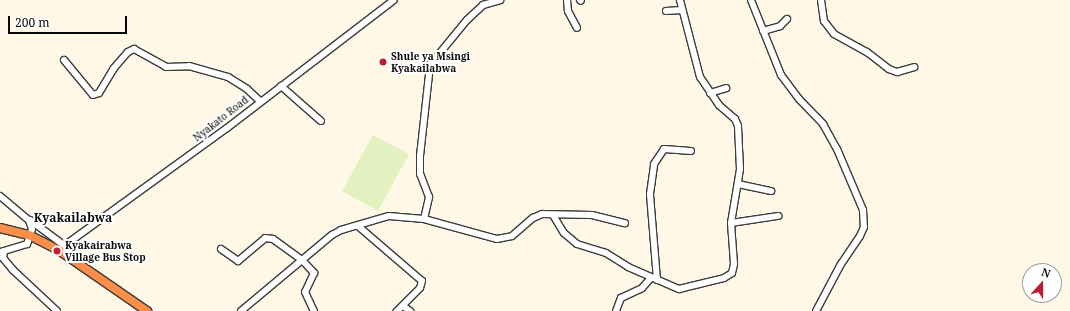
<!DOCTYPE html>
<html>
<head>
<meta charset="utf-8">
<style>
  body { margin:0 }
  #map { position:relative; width:1070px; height:311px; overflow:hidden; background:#fff8e6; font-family:"Noto Serif",serif }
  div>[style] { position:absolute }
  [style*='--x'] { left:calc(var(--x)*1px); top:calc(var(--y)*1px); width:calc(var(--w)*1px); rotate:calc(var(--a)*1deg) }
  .pitch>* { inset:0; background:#e3f1c1 }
  .roads { filter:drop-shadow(1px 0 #3c3c3c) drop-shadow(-1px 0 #3c3c3c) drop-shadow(0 1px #3c3c3c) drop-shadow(0 -1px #3c3c3c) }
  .minor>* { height:6px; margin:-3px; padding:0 3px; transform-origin:3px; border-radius:3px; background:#fff }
  .highway>* { height:8px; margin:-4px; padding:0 4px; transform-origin:4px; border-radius:4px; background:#fb8e48 }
  .dots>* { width:11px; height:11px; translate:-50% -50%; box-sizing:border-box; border:2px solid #fff; border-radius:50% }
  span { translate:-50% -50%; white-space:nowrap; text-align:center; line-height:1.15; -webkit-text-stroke:4px #fff; paint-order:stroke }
  .poi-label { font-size:10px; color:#090909; font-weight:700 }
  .left { translate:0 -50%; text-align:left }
  .street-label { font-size:10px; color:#090909 }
  .quarter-label { font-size:12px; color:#090909; font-weight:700 }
  .north { position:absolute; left:1022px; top:263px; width:40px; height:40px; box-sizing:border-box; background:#fff; border:1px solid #9d9d9d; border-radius:50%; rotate:21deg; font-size:11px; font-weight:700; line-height:16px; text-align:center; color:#090909 }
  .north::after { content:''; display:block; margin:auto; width:14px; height:18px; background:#bd1d2f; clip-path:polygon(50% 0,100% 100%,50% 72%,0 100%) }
  .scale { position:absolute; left:8px; top:16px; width:119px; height:18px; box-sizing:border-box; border:2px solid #090909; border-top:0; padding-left:5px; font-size:12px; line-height:14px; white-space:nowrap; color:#090909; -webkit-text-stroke:3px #fff; paint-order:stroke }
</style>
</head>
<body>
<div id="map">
  <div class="pitch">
    <i style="clip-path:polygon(373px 135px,409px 154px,378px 211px,342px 191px)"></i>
  </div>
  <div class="roads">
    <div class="minor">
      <i style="--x:567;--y:0;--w:11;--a:85"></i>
      <i style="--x:568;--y:11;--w:19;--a:62"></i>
      <i style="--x:580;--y:0;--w:1;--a:45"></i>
      <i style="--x:751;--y:0;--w:81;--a:68.2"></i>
      <i style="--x:781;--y:75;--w:30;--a:53"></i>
      <i style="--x:799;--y:99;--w:35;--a:46"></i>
      <i style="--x:823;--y:124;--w:29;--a:61"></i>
      <i style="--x:837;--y:149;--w:66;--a:66.9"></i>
      <i style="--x:863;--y:210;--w:17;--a:87"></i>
      <i style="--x:864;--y:227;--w:10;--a:114"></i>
      <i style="--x:860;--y:236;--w:34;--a:124"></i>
      <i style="--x:841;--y:264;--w:53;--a:118"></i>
      <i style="--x:821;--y:0;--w:21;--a:82"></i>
      <i style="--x:824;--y:21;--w:16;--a:52"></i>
      <i style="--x:834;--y:34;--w:38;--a:29"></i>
      <i style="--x:867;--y:52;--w:28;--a:38"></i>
      <i style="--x:889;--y:69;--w:9;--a:21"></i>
      <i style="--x:897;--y:72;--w:18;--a:-16"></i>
      <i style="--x:666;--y:11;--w:16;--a:-4"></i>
      <i style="--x:763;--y:31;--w:18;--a:-16"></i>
      <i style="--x:780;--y:26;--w:10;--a:-45"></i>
      <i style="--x:64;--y:60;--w:45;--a:50.4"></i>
      <i style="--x:93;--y:95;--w:6;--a:-18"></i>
      <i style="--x:99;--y:93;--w:29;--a:-59"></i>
      <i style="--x:114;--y:68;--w:21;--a:-49"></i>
      <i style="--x:128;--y:52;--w:7;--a:-27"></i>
      <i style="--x:134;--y:49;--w:37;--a:29"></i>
      <i style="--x:166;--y:67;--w:23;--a:-2"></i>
      <i style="--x:189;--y:66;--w:41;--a:15.8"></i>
      <i style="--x:228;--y:77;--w:22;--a:32"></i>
      <i style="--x:247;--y:89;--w:18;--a:43"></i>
      <i style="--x:281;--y:86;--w:53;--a:41.2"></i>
      <i style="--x:710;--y:93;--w:17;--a:-17"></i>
      <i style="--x:738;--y:184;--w:34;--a:12"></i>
      <i style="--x:0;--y:196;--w:38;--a:40"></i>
      <i style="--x:29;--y:220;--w:9;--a:72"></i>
      <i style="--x:32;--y:229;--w:16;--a:108"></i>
      <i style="--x:27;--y:244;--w:28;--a:163"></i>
      <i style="--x:553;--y:215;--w:21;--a:59"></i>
      <i style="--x:564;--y:233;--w:17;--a:40"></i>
      <i style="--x:577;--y:244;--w:30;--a:17"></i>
      <i style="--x:606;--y:253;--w:26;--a:32"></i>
      <i style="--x:628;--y:267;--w:56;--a:23.3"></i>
      <i style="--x:679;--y:289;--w:46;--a:-13.7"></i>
      <i style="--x:724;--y:278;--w:9;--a:-32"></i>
      <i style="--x:732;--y:273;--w:9;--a:-77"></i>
      <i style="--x:734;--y:264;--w:41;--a:-94.2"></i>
      <i style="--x:731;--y:223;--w:55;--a:-80.5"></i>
      <i style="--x:740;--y:169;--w:43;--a:-92.7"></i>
      <i style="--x:738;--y:126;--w:8;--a:-113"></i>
      <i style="--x:735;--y:119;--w:21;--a:-139"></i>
      <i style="--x:719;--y:105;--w:34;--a:-124"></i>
      <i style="--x:700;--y:77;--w:80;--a:-104.6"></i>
      <i style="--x:424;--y:219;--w:23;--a:-77"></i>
      <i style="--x:429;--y:197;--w:25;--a:-111"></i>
      <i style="--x:420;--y:174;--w:18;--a:-90"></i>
      <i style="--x:420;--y:156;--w:92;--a:-83.7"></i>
      <i style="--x:430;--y:65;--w:58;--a:-50.6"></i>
      <i style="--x:467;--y:20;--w:22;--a:-43"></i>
      <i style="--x:483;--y:5;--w:18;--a:-16"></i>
      <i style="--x:30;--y:220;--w:44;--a:36.6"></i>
      <i style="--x:731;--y:223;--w:48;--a:-8.5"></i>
      <i style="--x:358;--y:226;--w:84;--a:40.7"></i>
      <i style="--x:422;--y:281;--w:7;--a:106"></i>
      <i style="--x:420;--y:288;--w:33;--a:135"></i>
      <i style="--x:221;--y:249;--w:21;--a:35"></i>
      <i style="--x:238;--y:261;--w:35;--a:-40"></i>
      <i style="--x:265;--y:238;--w:8;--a:7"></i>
      <i style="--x:273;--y:239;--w:36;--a:36"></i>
      <i style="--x:302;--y:260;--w:18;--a:47"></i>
      <i style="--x:314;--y:273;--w:21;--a:115"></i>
      <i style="--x:305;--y:292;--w:21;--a:65"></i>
      <i style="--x:4;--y:251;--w:7;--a:98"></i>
      <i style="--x:3;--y:258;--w:16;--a:50"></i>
      <i style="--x:13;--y:270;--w:60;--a:43"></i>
      <i style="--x:60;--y:251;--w:11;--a:-45"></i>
      <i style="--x:68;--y:243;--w:196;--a:-35.9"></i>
      <i style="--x:227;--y:128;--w:210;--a:-37.5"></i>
      <i style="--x:657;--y:280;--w:86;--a:-94.7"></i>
      <i style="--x:650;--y:194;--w:30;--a:-82"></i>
      <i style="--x:654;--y:164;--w:18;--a:-56"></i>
      <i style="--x:664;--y:149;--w:27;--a:4"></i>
      <i style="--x:403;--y:306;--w:9;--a:36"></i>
      <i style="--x:241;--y:311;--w:119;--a:-39.9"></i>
      <i style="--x:332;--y:235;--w:10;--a:-29"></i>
      <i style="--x:341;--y:230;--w:50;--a:-16.3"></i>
      <i style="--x:389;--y:216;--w:35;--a:5"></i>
      <i style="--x:424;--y:219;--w:76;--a:15.3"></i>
      <i style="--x:497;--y:239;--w:15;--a:-11"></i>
      <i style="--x:512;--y:236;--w:28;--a:-41"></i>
      <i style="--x:533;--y:218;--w:10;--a:-24"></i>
      <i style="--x:542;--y:214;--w:50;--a:1.1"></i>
      <i style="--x:592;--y:215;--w:34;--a:14"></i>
      <i style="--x:616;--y:311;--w:14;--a:-69"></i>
      <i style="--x:621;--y:298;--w:23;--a:-25"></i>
      <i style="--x:642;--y:288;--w:13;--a:-48"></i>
    </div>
    <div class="highway">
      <i style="--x:0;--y:228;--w:32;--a:14"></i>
      <i style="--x:31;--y:236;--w:33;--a:27"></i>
      <i style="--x:60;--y:251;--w:106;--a:34.6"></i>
    </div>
  </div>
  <div class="dots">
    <i style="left:383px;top:62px;background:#bd1d2f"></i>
    <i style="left:57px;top:251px;background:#bd1d2f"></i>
  </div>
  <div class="poi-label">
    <span class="left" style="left:391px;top:62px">Shule ya Msingi<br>Kyakailabwa</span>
    <span class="left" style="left:65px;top:251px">Kyakairabwa<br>Village Bus Stop</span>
  </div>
  <div class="street-label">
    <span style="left:221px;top:119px;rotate:-38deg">Nyakato Road</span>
  </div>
  <div class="quarter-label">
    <span style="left:73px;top:218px">Kyakailabwa</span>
  </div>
  <div class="north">N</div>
  <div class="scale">200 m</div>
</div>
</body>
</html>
